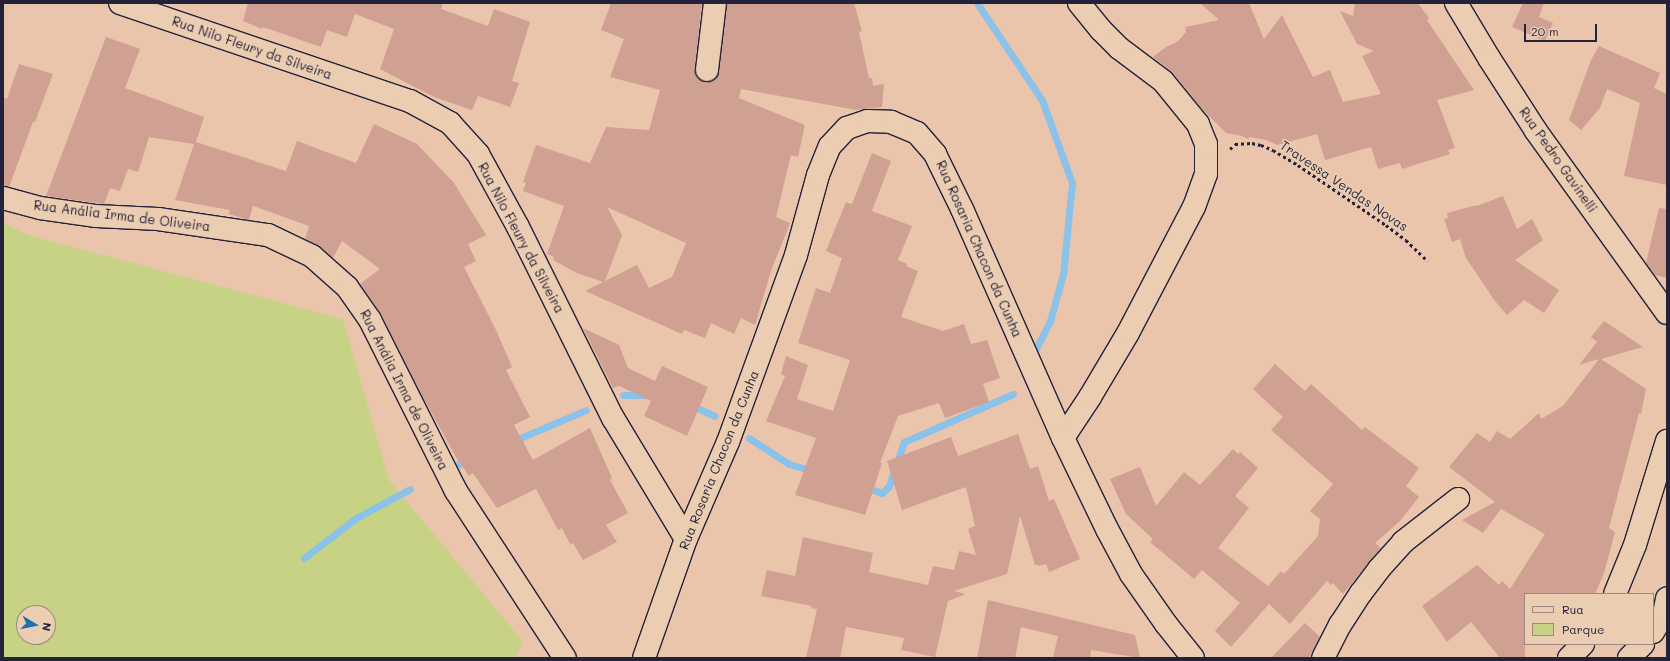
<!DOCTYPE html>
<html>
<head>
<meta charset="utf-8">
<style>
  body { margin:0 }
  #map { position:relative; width:1670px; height:661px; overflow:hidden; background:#eac5ab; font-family:Mali,sans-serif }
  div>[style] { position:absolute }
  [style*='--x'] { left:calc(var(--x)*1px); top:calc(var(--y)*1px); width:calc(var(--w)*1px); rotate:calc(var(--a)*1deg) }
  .green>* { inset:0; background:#c7d285 }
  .stream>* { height:7px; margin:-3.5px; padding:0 3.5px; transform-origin:3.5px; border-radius:3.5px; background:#8bc2e9 }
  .building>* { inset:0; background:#d0a092 }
  .path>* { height:2.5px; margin-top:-1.25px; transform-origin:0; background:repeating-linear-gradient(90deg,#22223b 0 3px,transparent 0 6px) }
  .roads { filter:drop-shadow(1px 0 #22223b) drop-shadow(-1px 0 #22223b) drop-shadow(0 1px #22223b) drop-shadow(0 -1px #22223b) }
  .minor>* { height:22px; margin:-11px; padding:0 11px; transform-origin:11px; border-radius:11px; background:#ebcdb1 }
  span { translate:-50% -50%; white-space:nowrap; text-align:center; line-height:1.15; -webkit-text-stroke:3.5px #ebcdb1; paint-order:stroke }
  .street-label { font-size:13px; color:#22223b }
  .frame { position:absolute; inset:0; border:4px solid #22223b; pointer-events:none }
  .legend { position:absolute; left:1524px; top:593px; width:130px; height:52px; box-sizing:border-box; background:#ebcdb1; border:1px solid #9b8982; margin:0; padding:5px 7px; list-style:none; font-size:12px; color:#22223b }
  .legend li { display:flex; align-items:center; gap:8px; height:20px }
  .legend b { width:20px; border:1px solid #9b8982 }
  .north { position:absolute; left:16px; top:605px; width:40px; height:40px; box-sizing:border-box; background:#ebcdb1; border:1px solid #9b8982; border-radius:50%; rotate:100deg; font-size:11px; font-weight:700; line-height:16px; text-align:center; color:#22223b }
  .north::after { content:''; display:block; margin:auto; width:14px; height:18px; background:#1f6fb2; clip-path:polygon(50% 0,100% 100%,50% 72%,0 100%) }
  .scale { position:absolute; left:1524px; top:24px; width:73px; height:18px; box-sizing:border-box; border:2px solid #22223b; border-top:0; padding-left:5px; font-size:12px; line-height:14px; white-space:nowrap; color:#22223b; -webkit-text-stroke:3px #ebcdb1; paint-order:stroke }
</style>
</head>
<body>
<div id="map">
  <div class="green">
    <i style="clip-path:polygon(evenodd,3px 223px,28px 235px,343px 319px,389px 480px,523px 642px,515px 658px,3px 658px,3px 223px,24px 613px,48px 613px,48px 637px,24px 637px,24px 613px)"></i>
  </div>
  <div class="stream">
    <i style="--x:977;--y:3;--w:117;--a:56.2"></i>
    <i style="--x:1042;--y:100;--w:88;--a:70.1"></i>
    <i style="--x:1072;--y:183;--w:91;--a:95.6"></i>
    <i style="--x:1063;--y:274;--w:49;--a:105.5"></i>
    <i style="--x:1050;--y:321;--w:33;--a:117"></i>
    <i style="--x:623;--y:395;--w:23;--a:0"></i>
    <i style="--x:691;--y:405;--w:26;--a:25"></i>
    <i style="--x:749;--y:438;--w:48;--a:33"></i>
    <i style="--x:789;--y:464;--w:25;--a:16"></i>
    <i style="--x:513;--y:441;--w:79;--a:-23"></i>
    <i style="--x:447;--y:469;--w:24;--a:-22"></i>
    <i style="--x:864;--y:487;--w:19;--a:18"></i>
    <i style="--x:882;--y:493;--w:10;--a:-45"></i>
    <i style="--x:889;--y:486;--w:46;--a:-71.2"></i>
    <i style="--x:904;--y:442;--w:119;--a:-23.8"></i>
    <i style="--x:304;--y:558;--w:66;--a:-37.6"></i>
    <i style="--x:356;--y:518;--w:61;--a:-28.2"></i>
  </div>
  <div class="building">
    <i style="clip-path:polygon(248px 3px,443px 3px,441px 9px,488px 26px,494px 9px,530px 22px,512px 81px,519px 83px,510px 107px,478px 96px,472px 110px,434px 97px,380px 69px,394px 29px,355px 14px,347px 37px,327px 30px,321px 47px,263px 27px,262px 29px,243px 21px)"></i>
    <i style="clip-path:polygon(evenodd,611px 3px,702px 3px,695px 69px,695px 75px,699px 80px,706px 82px,712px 81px,717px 77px,719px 72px,727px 3px,854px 3px,862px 31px,859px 32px,869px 78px,872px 78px,873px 86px,884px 84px,882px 107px,856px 110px,741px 89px,739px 98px,805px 125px,798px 157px,791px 155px,776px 217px,790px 223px,771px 271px,755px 325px,741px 318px,734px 334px,711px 323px,705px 338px,684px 330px,682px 334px,585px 291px,603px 282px,577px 273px,553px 260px,554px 257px,547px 254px,564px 206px,523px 191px,526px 183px,523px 182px,536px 145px,590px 163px,606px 127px,649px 130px,660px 90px,610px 77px,624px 39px,601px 30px,611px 3px,607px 207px,686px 243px,672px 277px,649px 288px,637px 265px,605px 281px,622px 235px,607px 207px)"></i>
    <i style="clip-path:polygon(1200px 3px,1249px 3px,1264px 39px,1282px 15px,1313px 77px,1330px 70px,1343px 102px,1381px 94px,1362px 56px,1374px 51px,1357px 44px,1340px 11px,1353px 16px,1355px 3px,1418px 3px,1429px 18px,1427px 20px,1474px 90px,1437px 100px,1455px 148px,1448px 150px,1450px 154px,1402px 169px,1400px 163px,1378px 169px,1371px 147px,1325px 160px,1317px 134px,1277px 145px,1266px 140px,1250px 137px,1248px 139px,1242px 136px,1226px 133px,1202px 109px,1173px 73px,1153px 57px,1166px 47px,1177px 42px,1186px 32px,1185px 27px,1219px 20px)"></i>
    <i style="clip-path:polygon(1523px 3px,1544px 3px,1539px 17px,1553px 23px,1545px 41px,1512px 27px)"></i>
    <i style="clip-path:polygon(106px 37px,140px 49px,125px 88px,204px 117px,196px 142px,286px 171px,297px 141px,356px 163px,374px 124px,417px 144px,454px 183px,486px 235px,468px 244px,476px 261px,464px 267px,496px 330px,512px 367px,506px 370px,530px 417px,514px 425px,533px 460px,590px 428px,612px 478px,610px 480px,628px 513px,606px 525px,617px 542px,583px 560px,573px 543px,570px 544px,562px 528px,558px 530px,536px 489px,497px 508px,473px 473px,469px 476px,456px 457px,420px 392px,381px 314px,360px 284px,380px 269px,342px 241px,333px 258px,320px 247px,305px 239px,309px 226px,253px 206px,249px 220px,229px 214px,230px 210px,175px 200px,194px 144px,149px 137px,138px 172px,128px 169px,120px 191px,110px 188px,104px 204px,46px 196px)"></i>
    <i style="clip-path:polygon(1599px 46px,1660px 73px,1654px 88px,1667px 94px,1667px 185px,1624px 176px,1640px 103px,1607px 89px,1600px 108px,1581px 130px,1569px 120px,1591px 60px)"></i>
    <i style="clip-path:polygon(19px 64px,53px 74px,35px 122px,33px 122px,9px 187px,3px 186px,3px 97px,7px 99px)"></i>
    <i style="clip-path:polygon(872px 153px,891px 161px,872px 211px,912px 226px,898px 260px,907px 264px,906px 266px,918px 271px,901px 317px,943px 331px,964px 324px,971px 344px,987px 340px,1000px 378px,983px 384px,989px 402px,945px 418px,939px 403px,898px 416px,880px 463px,882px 463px,865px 515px,795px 495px,816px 438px,766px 421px,785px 376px,781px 374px,786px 356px,808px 365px,797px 399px,833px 411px,850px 360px,798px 343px,816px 288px,830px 293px,842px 258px,826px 251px,846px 202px,852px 204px)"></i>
    <i style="clip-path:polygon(1503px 196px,1517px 229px,1532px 219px,1543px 240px,1515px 260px,1559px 290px,1544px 313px,1524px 300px,1507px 315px,1495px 301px,1466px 258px,1460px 239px,1452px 242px,1444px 219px,1448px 218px,1447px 213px,1477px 205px,1477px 206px)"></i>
    <i style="clip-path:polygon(1659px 208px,1667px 209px,1667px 278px,1655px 275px,1646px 263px)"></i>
    <i style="clip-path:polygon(1604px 321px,1643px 347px,1601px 359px,1646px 389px,1641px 414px,1639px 413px,1609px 528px,1615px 532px,1604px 573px,1595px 594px,1525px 594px,1525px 658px,1500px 658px,1471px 622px,1447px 642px,1422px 606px,1477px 565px,1499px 585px,1502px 581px,1510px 589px,1545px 534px,1501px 509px,1483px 533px,1462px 520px,1495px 502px,1449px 467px,1477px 433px,1490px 442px,1497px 431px,1510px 439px,1539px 413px,1541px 419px,1563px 406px,1599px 359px,1579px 365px,1597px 342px,1591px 337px)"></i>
    <i style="clip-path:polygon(583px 328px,619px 345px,628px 368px,655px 381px,662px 366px,708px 387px,687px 436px,644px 416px,651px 401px,619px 386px,613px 388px)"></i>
    <i style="clip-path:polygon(1275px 364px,1305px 391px,1311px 384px,1362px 430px,1365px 427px,1419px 468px,1406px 486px,1419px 497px,1400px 521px,1375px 543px,1381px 548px,1343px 594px,1333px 583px,1331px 585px,1327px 581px,1290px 624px,1269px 604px,1231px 647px,1215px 631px,1240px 603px,1202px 570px,1194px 579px,1150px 542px,1153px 539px,1126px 514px,1110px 479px,1140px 467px,1156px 506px,1184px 472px,1200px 485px,1233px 449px,1238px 454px,1240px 452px,1258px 468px,1235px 496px,1249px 508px,1218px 548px,1268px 586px,1281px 571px,1284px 574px,1318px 536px,1320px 519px,1310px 511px,1333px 484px,1271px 430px,1283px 417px,1253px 389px)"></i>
    <i style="clip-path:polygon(1018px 434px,1030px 469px,1038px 466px,1049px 501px,1054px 499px,1080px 559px,1049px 572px,1046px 564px,1039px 566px,1038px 565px,1035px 565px,1020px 516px,1007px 574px,954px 591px,966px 594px,948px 601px,935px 657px,901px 650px,904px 638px,846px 627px,840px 658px,806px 658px,817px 609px,811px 608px,812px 606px,761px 596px,767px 570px,795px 576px,803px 537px,873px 553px,869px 572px,928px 585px,933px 566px,954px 570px,959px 551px,976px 555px,968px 529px,975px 526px,966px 487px,902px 510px,887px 461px,951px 437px,958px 456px)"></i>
    <i style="clip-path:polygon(988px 600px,1135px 635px,1140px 658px,1091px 650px,1090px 658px,1053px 658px,1058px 636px,1021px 627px,1015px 658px,977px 658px)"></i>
    <i style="clip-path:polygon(1305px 623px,1320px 637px,1309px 658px,1271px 658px)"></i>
  </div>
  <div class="path">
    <i style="--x:1230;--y:149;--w:7;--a:-45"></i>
    <i style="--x:1235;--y:144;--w:17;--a:-3"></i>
    <i style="--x:1252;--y:143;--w:9;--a:13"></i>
    <i style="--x:1261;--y:145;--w:13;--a:23"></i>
    <i style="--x:1273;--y:150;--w:29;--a:31"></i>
    <i style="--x:1298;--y:165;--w:107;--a:34.3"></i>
    <i style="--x:1386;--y:225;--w:25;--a:37"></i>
    <i style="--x:1406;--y:240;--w:30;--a:44"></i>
  </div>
  <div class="roads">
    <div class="minor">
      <i style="--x:120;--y:3;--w:306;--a:18.7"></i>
      <i style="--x:410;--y:101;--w:46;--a:28.8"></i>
      <i style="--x:450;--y:123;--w:42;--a:47.9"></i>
      <i style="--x:478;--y:154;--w:83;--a:61.3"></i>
      <i style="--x:518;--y:227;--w:213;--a:63.6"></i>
      <i style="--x:613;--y:418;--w:141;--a:58.9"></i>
      <i style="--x:1456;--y:3;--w:64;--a:59"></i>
      <i style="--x:1489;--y:58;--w:87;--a:57.2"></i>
      <i style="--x:1536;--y:131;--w:224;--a:54.3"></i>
      <i style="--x:707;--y:70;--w:67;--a:-83.2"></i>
      <i style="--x:3;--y:198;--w:38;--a:15"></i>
      <i style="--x:40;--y:208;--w:57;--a:8.1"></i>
      <i style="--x:96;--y:216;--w:62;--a:2.8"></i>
      <i style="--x:158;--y:219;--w:111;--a:8.3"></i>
      <i style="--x:268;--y:235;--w:49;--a:25.5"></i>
      <i style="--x:312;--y:256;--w:47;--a:41.5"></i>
      <i style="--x:347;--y:287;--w:40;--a:55.1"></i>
      <i style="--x:370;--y:320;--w:191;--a:63.3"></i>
      <i style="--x:456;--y:491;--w:199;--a:56.9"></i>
      <i style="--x:1063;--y:438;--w:49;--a:-56.6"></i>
      <i style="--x:1090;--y:397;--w:74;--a:-59.3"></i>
      <i style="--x:1128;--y:333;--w:142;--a:-62.4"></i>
      <i style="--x:1194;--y:207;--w:35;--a:-70"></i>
      <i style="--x:1206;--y:174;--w:30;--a:-90"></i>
      <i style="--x:1206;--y:144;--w:22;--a:-112"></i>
      <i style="--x:1198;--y:124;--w:55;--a:-129.1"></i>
      <i style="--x:1163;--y:81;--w:55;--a:-143.1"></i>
      <i style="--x:1119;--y:48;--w:25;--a:-135"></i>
      <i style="--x:1101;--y:30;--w:35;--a:-129"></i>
      <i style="--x:1615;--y:594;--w:53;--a:-67.8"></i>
      <i style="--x:1635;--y:545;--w:109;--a:-72.9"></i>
      <i style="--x:1653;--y:632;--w:21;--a:-59"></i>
      <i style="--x:1664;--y:614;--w:16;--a:-79"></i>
      <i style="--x:644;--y:658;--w:126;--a:-70.6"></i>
      <i style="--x:686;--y:539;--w:106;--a:-66.6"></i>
      <i style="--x:728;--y:442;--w:199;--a:-70"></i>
      <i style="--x:796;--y:255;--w:83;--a:-74.6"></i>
      <i style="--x:818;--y:175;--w:31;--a:-68"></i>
      <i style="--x:830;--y:146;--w:25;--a:-47"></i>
      <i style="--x:847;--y:128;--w:21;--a:-19"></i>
      <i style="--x:867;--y:121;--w:24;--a:2"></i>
      <i style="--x:891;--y:122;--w:28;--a:23"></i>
      <i style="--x:917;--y:133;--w:28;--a:49"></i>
      <i style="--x:935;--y:154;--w:61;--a:63.9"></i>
      <i style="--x:962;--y:209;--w:250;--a:66.2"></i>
      <i style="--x:1063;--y:438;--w:101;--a:64.2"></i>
      <i style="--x:1107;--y:529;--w:51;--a:61.9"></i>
      <i style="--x:1131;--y:574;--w:61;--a:55"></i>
      <i style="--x:1166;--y:624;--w:43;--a:51.5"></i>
      <i style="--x:1323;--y:658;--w:37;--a:-63"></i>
      <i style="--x:1340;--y:625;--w:38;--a:-57"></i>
      <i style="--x:1361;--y:593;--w:30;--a:-53"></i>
      <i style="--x:1379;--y:569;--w:36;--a:-48"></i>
      <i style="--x:1403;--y:542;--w:70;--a:-38"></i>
      <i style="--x:1569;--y:658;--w:20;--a:-45"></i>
      <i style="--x:1629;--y:658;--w:20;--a:-45"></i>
    </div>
  </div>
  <div class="street-label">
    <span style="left:252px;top:48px;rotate:19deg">Rua Nilo Fleury da Silveira</span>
    <span style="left:1558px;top:160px;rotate:55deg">Rua Pedro Gavinelli</span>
    <span style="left:1344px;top:186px;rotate:34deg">Travessa Vendas Novas</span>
    <span style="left:122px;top:216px;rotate:7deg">Rua Anália Irma de Oliveira</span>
    <span style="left:521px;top:238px;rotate:62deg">Rua Nilo Fleury da Silveira</span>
    <span style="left:979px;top:249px;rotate:66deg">Rua Rosaria Chacon da Cunha</span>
    <span style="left:404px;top:390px;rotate:63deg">Rua Anália Irma de Oliveira</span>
    <span style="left:719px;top:460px;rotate:-68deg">Rua Rosaria Chacon da Cunha</span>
  </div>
  <div class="frame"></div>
  <ul class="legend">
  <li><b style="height:5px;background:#ebcdb1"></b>Rua</li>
  <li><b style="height:11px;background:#c7d285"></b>Parque</li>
  </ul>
  <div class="north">N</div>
  <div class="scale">20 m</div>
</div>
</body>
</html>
